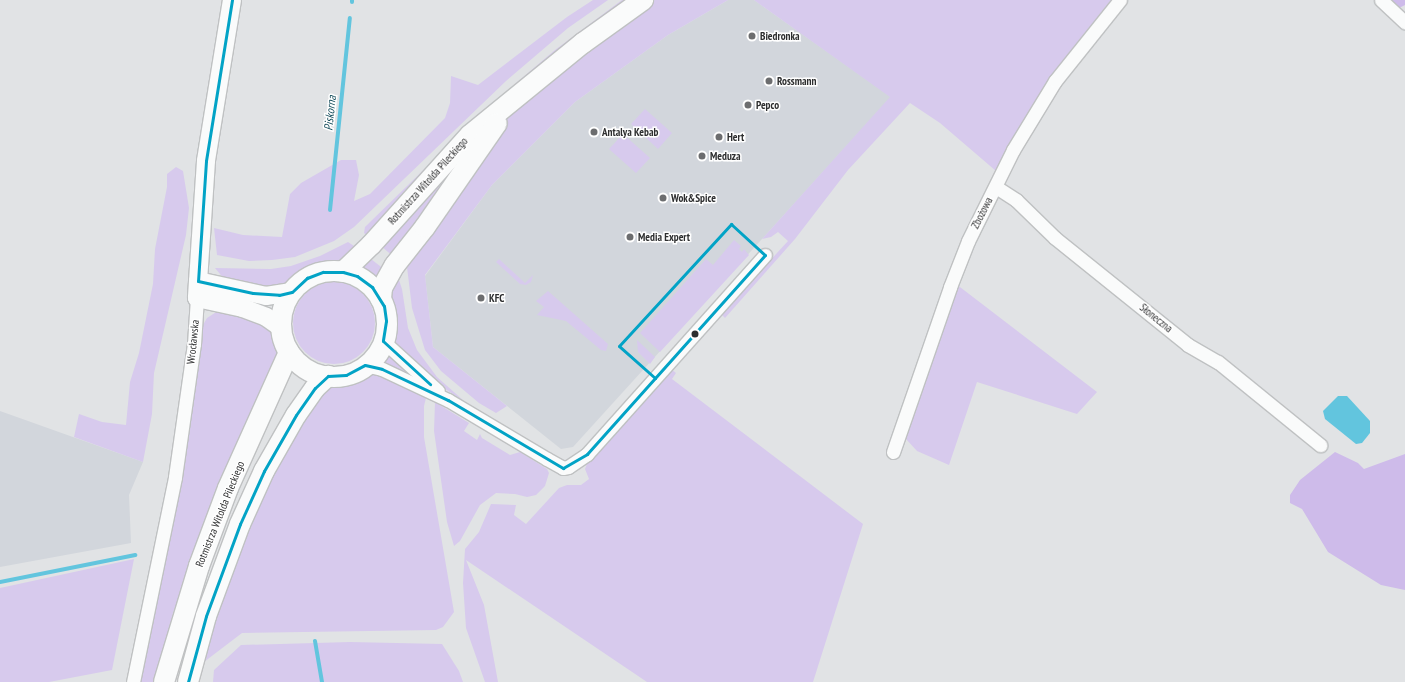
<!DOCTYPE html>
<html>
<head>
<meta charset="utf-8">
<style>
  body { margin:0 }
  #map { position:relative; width:1405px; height:682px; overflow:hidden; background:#e1e3e5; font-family:"PT Sans Narrow",sans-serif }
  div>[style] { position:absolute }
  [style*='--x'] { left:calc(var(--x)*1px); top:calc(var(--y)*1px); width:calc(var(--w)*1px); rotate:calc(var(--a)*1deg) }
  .built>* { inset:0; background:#d2d6dc }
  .green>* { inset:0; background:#d7caed }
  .round { border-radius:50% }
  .forest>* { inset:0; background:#cebbea }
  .water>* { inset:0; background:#62c5de }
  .stream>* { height:4px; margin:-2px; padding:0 2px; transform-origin:2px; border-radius:2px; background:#62c5de }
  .roads { filter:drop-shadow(1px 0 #bfc1c2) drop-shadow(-1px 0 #bfc1c2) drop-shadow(0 1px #bfc1c2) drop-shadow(0 -1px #bfc1c2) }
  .street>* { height:13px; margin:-6.5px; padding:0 6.5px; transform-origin:6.5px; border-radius:6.5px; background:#fafbfb }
  .secondary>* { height:18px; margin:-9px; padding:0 9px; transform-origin:9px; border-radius:9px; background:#fafbfb }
  .primary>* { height:20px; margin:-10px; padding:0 10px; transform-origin:10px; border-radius:10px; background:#fafbfb }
  .primary>.ring { margin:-10px; padding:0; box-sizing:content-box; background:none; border:20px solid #fafbfb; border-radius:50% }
  .bus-1>* { height:3px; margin:-1.5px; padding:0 1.5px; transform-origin:1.5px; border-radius:1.5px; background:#02a3c6 }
  .dots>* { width:11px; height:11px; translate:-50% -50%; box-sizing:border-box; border:2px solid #fff; border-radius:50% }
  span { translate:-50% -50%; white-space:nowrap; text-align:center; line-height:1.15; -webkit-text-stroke:3px #fff; paint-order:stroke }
  .poi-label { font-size:11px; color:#2d2e2f; font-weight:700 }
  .left { translate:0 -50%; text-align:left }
  .street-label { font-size:11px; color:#2d2e2f }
  .water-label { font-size:12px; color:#124a59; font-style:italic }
</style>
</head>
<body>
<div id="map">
  <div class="built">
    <i style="clip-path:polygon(728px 0,754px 0,891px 97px,573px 447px,561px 449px,433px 347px,425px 276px,492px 185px,575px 102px,668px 35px)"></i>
    <i style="clip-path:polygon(0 411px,143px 462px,129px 495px,131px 543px,0 567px)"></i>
  </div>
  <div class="green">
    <i style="clip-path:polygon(593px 0,608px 0,568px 28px,506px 81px,354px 227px,334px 241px,295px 257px,272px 260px,249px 261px,217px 255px,214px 228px,243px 235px,282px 237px,290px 194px,301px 183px,341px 160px,356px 160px,359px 175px,354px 201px,370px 194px,445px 118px,450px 103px,451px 76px,478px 85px,567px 17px)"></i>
    <i style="clip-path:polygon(622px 0,629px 0,368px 236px,364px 233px,365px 227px,487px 108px,555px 50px)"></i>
    <i style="clip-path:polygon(655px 0,728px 0,668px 35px,575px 102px,492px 185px,425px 275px,433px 347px,507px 406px,496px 413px,479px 403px,441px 371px,425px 350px,412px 308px,407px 267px,403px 264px,484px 147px,513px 112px,595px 42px)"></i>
    <i style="clip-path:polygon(754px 0,1112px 0,1049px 81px,996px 171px,940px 123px,910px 103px,848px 170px,795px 239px,725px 318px,721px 314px,788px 241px,778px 232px,771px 237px,762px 239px,890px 97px)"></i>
    <i style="clip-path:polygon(645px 109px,672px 133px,658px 149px,631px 124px)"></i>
    <i style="clip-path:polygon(623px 134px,650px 158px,636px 173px,609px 149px)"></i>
    <i style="clip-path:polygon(472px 142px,395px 258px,381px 246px)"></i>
    <i style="clip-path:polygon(176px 167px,183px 171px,189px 208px,186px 235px,154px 373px,152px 414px,143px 462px,74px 437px,79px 414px,102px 422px,126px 425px,130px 382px,139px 353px,153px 284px,155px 249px,167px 187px,167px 174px)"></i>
    <i style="clip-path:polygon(734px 240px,741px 246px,739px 249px,742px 252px,744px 249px,749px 255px,660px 352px,640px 333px,706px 259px,713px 265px)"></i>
    <i style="clip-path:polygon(348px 242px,357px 248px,339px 262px,305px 270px,277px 290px,225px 280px,215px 268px,271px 269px,291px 266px,320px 256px)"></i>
    <i style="clip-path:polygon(371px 259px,385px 270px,377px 280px,362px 269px)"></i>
    <i style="clip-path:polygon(499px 259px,525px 283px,533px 275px,531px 282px,526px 285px,520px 284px,496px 262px)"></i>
    <i style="clip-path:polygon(393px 276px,399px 280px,402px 289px,408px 328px,417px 350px,437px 377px,464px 401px,445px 389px,397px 347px,389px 299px)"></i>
    <i class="round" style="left:293px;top:282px;width:82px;height:82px"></i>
    <i style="clip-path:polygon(956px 284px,1097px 392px,1077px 414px,977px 382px,949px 465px,917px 451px,906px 439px,906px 425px)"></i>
    <i style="clip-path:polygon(548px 291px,608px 344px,606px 351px,601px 350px,566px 321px,537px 315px,544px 307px,536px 301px)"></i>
    <i style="clip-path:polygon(221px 309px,239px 312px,273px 331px,281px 355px,196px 547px,173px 613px,156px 682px,139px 682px,175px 512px,203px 325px,207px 318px)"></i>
    <i style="clip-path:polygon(637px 340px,655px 357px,650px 364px,638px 352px)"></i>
    <i style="clip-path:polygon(390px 353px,424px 382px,382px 363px)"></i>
    <i style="clip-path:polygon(671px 369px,676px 373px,672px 379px,863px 524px,813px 682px,647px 682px,466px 560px,484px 605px,498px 682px,485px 682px,466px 628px,463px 583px,465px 549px,479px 532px,491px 504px,516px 505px,514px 515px,526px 524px,559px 488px,567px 485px,581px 485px,589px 479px,585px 469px,587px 464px)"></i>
    <i style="clip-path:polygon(376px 373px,426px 398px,424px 406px,424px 437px,454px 612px,443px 627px,436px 630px,242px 633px,200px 665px,244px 533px,281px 452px,326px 389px,368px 374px)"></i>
    <i style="clip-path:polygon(435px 402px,469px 423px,464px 431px,477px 440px,480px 434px,482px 438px,510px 455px,520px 452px,547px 469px,549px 473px,545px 486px,536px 495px,527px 497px,515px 494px,496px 493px,480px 505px,460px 541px,454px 546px,447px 522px,434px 431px)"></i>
    <i style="clip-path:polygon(134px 559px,112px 670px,49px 682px,0 682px,0 588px)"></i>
    <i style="clip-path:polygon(350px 642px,442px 644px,459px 671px,463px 682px,213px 682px,214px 670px,241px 645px)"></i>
  </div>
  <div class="forest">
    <i style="clip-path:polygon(1392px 0,1405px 0,1405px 5px,1399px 8px)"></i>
    <i style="clip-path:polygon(1335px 452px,1358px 463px,1364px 469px,1405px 454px,1405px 590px,1381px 585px,1328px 552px,1302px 509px,1290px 503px,1290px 495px,1300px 480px)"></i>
  </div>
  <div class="water">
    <i style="clip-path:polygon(1338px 396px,1347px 396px,1370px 421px,1370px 433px,1362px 443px,1356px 444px,1325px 419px,1323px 411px)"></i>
  </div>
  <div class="stream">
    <i style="--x:352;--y:2;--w:2;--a:-90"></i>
    <i style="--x:330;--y:210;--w:193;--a:-84.1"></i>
    <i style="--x:0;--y:582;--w:138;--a:-11.3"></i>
    <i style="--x:315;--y:641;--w:42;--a:80.3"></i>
  </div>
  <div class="roads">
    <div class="street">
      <i style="--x:1381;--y:0;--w:33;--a:43"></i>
      <i style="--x:996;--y:187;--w:24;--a:33"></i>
      <i style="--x:1016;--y:200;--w:54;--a:44.3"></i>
      <i style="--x:1055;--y:238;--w:171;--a:38.8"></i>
      <i style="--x:1188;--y:345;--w:34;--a:30"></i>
      <i style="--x:1218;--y:362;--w:132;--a:39.1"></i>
      <i style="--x:383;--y:341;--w:74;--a:42.3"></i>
      <i style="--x:365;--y:365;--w:17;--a:13"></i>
      <i style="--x:382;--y:369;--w:73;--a:25.2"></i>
      <i style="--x:448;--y:400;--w:115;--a:30.8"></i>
      <i style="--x:547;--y:459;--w:18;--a:29"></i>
      <i style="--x:563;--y:468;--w:5;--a:-11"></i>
      <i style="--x:568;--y:467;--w:23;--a:-34"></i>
      <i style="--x:587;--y:454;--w:267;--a:-48.2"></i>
      <i style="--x:893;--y:452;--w:175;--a:-70.9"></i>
      <i style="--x:950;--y:287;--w:49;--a:-68.6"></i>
      <i style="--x:968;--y:241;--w:102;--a:-63.7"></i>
      <i style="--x:1013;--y:150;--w:81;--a:-58.7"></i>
      <i style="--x:1055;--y:81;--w:104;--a:-51.3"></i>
      <i style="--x:133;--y:682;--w:209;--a:-78.4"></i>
      <i style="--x:175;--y:477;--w:134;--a:-81.9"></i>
      <i style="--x:194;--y:344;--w:46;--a:-86.3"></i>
    </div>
    <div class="secondary">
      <i style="--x:232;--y:0;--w:163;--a:99.2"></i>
      <i style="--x:206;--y:161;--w:137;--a:93.8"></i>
      <i style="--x:197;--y:298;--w:47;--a:12.3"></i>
      <i style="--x:243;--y:308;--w:25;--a:21"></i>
      <i style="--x:266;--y:317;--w:19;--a:35"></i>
      <i style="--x:198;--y:281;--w:70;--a:12.4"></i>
      <i style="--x:266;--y:296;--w:26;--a:-9"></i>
    </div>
    <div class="primary">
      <i class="ring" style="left:281px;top:271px;width:86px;height:86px"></i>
      <i style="--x:343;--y:272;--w:39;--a:-44"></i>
      <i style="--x:371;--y:245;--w:148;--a:-48"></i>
      <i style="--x:470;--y:135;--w:146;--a:-39.2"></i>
      <i style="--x:583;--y:43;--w:74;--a:-35.6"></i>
      <i style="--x:381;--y:299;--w:11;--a:-85"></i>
      <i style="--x:382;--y:288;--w:26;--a:-61"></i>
      <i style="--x:395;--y:265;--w:48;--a:-51.7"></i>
      <i style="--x:425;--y:227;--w:126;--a:-55.3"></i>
      <i style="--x:164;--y:682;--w:121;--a:-73.2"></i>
      <i style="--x:199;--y:566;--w:83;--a:-69.6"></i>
      <i style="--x:228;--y:488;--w:149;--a:-65.8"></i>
      <i style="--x:188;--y:682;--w:68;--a:-74.7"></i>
      <i style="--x:206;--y:616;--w:98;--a:-69.7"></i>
      <i style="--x:240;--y:524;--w:58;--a:-65.6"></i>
      <i style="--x:264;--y:471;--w:64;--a:-60.3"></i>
      <i style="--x:296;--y:415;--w:33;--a:-55"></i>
      <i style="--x:315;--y:388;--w:18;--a:-43"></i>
    </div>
  </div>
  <div class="bus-1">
    <i style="--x:232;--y:0;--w:163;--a:99.2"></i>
    <i style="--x:206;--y:161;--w:120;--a:93.8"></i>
    <i style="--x:198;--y:281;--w:56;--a:12.3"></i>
    <i style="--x:253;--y:293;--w:26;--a:4"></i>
    <i style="--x:279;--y:295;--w:13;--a:-13"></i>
    <i style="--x:292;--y:292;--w:21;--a:-43"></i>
    <i style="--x:307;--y:278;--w:17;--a:-21"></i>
    <i style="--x:323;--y:272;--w:20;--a:0"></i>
    <i style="--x:343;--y:272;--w:15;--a:16"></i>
    <i style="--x:357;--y:276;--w:19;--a:36"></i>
    <i style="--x:372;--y:287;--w:22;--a:58"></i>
    <i style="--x:384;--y:306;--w:15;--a:82"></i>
    <i style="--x:386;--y:321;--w:20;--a:99"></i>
    <i style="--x:383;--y:341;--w:64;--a:42.5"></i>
    <i style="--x:731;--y:224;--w:46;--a:42.4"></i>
    <i style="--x:765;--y:255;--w:165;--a:131.8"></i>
    <i style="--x:655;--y:378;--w:48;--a:-138.4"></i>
    <i style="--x:619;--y:346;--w:166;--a:-47.4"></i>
    <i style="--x:188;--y:682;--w:68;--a:-74.7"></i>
    <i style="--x:206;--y:616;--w:98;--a:-69.7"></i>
    <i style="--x:240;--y:524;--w:58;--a:-65.6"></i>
    <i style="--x:264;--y:471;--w:64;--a:-60.3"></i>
    <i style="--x:296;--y:415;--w:33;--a:-55"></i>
    <i style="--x:315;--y:388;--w:18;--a:-43"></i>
    <i style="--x:328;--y:376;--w:18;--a:-3"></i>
    <i style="--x:346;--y:375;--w:21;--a:-28"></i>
    <i style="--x:365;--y:365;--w:17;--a:13"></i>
    <i style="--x:382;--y:369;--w:73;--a:25.2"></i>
    <i style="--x:448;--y:400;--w:134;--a:30.6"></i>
    <i style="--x:563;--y:468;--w:28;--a:-30"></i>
    <i style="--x:587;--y:454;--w:102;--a:-48.2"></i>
  </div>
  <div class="dots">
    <i style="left:752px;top:36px;background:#6c6d6f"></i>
    <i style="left:769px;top:81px;background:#6c6d6f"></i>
    <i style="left:748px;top:105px;background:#6c6d6f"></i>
    <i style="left:594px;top:132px;background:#6c6d6f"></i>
    <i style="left:719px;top:137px;background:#6c6d6f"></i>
    <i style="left:702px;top:156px;background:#6c6d6f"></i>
    <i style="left:663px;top:198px;background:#6c6d6f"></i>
    <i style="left:630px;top:237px;background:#6c6d6f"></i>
    <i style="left:481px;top:298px;background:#6c6d6f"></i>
    <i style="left:695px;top:334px;background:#2d2e2f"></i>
  </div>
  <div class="poi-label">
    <span class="left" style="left:760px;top:36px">Biedronka</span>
    <span class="left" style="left:777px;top:81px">Rossmann</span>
    <span class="left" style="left:756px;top:105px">Pepco</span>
    <span class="left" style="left:602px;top:132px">Antalya Kebab</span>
    <span class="left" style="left:727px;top:137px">Hert</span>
    <span class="left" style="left:710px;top:156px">Meduza</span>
    <span class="left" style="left:671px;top:198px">Wok&amp;Spice</span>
    <span class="left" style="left:638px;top:237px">Media Expert</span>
    <span class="left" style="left:489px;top:298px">KFC</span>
  </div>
  <div class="street-label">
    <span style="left:428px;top:181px;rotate:-48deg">Rotmistrza Witolda Pileckiego</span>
    <span style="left:982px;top:213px;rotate:-63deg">Zbożowa</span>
    <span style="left:1156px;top:318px;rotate:39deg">Słoneczna</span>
    <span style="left:193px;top:342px;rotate:-84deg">Wrocławska</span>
    <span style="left:220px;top:514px;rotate:-68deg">Rotmistrza Witolda Pileckiego</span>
  </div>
  <div class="water-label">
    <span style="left:330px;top:113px;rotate:-84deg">Piskorna</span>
  </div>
</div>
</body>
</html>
